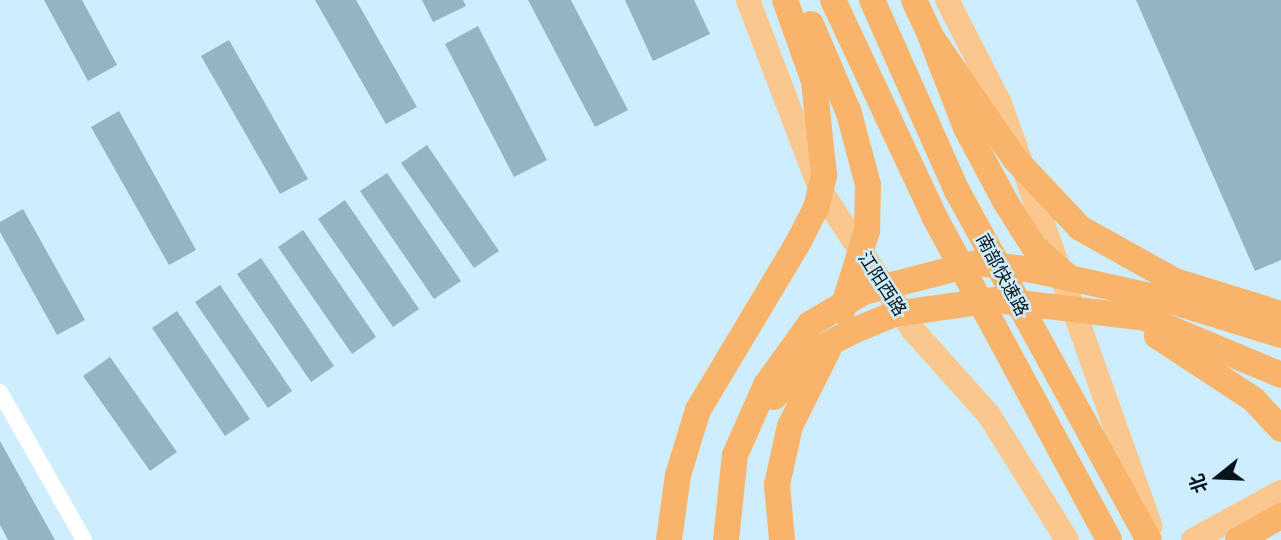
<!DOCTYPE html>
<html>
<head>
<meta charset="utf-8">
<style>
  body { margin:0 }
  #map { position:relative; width:1281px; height:540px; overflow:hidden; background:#ceedfd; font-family:"Titillium Web","Noto Sans SC",sans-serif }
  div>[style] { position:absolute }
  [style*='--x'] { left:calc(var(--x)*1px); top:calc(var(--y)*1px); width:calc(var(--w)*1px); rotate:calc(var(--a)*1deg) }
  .building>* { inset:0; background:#95b3c1 }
  .minor>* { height:16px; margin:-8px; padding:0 8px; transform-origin:8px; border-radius:8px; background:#fff }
  .primary>* { height:24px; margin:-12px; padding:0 12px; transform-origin:12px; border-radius:12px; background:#fac78f }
  .trunk>* { height:26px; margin:-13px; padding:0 13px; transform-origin:13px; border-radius:13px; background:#f8b46a }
  span { translate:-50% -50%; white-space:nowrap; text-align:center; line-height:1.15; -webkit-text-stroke:5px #ceedfd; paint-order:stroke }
  .street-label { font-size:18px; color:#09141a }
  .north { position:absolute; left:1183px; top:442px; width:70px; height:70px; -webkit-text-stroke:5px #ceedfd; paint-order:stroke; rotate:252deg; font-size:19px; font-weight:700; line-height:28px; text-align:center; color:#09141a }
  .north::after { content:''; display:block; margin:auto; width:24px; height:32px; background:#09141a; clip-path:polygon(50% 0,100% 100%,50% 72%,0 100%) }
</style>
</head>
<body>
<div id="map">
  <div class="building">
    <i style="clip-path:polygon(44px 0,82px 0,117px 65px,88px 81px)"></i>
    <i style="clip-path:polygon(315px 0,356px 0,417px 107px,386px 124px)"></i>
    <i style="clip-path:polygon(422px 0,463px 0,466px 6px,433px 22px)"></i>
    <i style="clip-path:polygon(528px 0,571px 0,628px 110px,595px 127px)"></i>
    <i style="clip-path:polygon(625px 0,694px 0,710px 34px,653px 61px)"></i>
    <i style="clip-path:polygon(1136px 0,1281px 0,1281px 260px,1255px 271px)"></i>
    <i style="clip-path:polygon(478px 26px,547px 160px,514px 177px,445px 44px)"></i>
    <i style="clip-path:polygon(229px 40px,308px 179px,280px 194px,201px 56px)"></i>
    <i style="clip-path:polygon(119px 111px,196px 250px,169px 265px,91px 127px)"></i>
    <i style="clip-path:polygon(427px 145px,499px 251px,474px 268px,401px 163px)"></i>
    <i style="clip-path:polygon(387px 173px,461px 281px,434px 299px,360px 191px)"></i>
    <i style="clip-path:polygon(345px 200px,419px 309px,393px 327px,318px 219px)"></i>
    <i style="clip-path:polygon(23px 209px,85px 320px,57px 335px,0 232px,0 222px)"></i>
    <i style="clip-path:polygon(303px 230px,376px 337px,352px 354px,278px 247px)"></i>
    <i style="clip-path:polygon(261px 258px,334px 366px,311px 382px,237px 274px)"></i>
    <i style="clip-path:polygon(220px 285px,292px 391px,268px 408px,195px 302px)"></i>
    <i style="clip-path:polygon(177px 311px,250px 419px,225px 436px,152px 328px)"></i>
    <i style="clip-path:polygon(110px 357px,177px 452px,150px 471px,83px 376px)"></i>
    <i style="clip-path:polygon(0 441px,55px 540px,8px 540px,0 525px)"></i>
  </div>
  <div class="minor">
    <i style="--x:0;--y:392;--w:170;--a:60.4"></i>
  </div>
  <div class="primary">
    <i style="--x:748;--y:0;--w:204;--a:69.1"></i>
    <i style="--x:821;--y:191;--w:167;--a:56.5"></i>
    <i style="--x:913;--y:330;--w:114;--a:48.2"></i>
    <i style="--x:989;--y:415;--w:147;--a:58"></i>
    <i style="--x:947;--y:0;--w:116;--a:62.8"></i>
    <i style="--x:1000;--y:103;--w:449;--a:70.4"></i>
    <i style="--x:1193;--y:540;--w:100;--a:-28.6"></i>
  </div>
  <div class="trunk">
    <i style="--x:833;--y:0;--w:238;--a:64.9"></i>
    <i style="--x:934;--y:216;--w:368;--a:61.6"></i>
    <i style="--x:872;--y:0;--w:209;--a:66"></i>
    <i style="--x:957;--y:191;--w:398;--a:61.2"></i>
    <i style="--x:914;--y:0;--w:38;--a:65"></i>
    <i style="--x:930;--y:35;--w:150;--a:55.6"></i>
    <i style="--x:1015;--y:159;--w:95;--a:46.7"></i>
    <i style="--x:1080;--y:228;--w:109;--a:29.2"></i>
    <i style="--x:1175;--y:281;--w:111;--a:17.3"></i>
    <i style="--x:811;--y:24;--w:97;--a:66.9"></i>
    <i style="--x:849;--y:113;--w:74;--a:75.2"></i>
    <i style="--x:868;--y:185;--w:46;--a:91.2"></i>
    <i style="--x:867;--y:231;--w:84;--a:107.4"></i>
    <i style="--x:930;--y:35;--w:100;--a:68.8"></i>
    <i style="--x:966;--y:128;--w:83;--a:61.9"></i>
    <i style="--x:1005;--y:201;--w:54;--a:57.8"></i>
    <i style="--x:1034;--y:247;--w:44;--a:41.3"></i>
    <i style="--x:1157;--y:336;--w:115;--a:33.3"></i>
    <i style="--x:1253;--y:399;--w:41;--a:47"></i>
    <i style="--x:774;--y:397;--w:67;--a:-46.8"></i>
    <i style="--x:820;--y:348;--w:37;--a:-27"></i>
    <i style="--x:853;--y:331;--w:44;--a:-22.5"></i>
    <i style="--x:894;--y:314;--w:102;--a:-7.9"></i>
    <i style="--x:995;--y:300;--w:151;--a:6.8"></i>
    <i style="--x:1145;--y:318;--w:147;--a:22.7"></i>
    <i style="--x:669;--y:540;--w:66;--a:-82.1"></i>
    <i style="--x:678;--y:475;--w:68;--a:-72.9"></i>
    <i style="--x:698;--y:410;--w:197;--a:-59.1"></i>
    <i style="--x:799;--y:241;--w:37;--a:-63"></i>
    <i style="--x:816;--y:208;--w:34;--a:-76"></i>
    <i style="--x:824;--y:175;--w:95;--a:-96.1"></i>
    <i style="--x:814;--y:81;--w:86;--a:-109.7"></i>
    <i style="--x:726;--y:540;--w:85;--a:-84"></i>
    <i style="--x:735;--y:455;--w:77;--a:-66.1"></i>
    <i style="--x:766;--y:385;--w:75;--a:-54.2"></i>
    <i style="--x:810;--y:324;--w:63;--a:-30.7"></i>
    <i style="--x:864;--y:292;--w:117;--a:-14.4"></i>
    <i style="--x:977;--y:263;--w:56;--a:7.1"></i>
    <i style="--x:1033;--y:270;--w:138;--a:12.5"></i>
    <i style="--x:1168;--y:300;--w:118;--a:17.2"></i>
    <i style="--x:782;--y:540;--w:55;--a:-95.2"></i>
    <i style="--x:777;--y:485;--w:60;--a:-77.6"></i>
    <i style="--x:790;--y:426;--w:85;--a:-63.4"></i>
    <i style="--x:1238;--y:540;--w:49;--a:-29.2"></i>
  </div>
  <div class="street-label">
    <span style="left:1002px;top:275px;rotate:62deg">南部快速路</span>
    <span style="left:882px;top:284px;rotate:57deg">江阳西路</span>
  </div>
  <div class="north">北</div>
</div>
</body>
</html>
